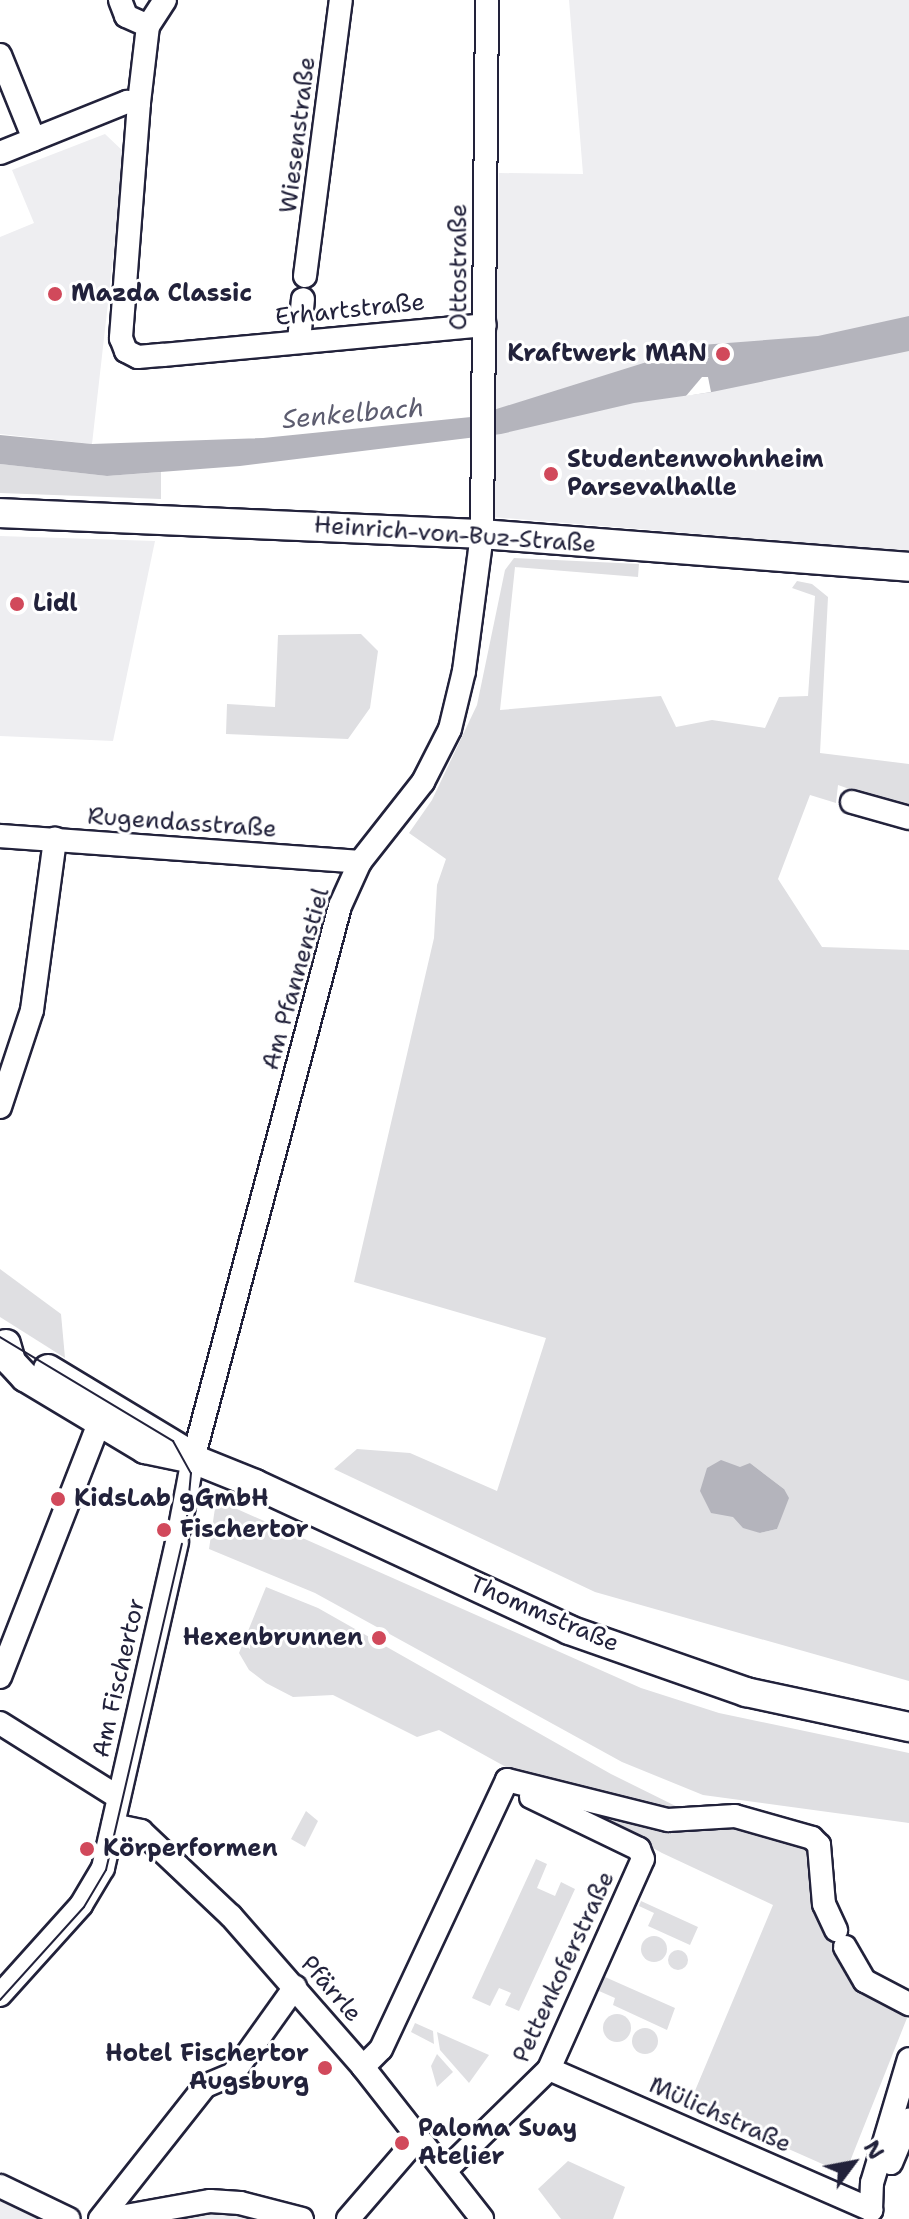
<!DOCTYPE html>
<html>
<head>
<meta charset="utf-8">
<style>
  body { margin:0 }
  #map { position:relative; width:909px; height:2219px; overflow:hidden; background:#fff; font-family:"Shantell Sans",sans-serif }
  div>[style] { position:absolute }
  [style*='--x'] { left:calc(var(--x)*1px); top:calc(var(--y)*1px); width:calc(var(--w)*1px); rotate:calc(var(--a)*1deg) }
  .built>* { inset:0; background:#eeeef1 }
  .green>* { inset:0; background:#dfdfe2 }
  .round { border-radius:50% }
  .water>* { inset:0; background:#b4b4bc }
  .pier>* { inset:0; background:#fff }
  .roads { filter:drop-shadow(2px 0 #22223b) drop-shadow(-2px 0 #22223b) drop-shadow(0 2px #22223b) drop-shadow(0 -2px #22223b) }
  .minor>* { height:22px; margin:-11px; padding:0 11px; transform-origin:11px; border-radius:11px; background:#fff }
  .tertiary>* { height:28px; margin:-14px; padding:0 14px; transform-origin:14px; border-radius:14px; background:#fff }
  .tram>* { height:2px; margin:-1px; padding:0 1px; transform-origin:1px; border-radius:1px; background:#22223b }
  .dots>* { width:22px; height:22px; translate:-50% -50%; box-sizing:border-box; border:4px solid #fff; border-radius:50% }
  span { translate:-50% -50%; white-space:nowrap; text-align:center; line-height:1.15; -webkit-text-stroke:6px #fff; paint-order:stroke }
  .street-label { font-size:24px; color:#22223b }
  .poi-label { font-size:24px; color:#22223b; font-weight:700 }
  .left { translate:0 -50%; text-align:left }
  .right { translate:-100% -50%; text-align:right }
  .water-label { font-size:26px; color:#5c5c6f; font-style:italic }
  .north { position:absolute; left:813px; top:2123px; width:80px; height:80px; -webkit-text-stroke:6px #fff; paint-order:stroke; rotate:58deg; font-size:22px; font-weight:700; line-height:32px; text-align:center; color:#22223b }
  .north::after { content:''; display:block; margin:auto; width:28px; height:36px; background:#22223b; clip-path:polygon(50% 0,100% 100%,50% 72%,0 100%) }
</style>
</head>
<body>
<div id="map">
  <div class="built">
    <i style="clip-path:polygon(569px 0,909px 0,909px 551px,492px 517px,499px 173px,583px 174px)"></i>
    <i style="clip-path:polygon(105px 134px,125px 153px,92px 444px,0 434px,0 237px,34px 223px,12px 170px)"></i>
    <i style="clip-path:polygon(0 536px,155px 541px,113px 741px,0 736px)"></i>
    <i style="clip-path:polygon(0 2192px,57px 2219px,0 2219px)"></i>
    <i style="clip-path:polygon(242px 2210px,270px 2219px,151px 2219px,176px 2214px)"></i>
  </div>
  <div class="green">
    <i style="clip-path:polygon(0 464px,107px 476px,161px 472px,161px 499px,0 493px)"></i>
    <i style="clip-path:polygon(evenodd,514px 558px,639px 564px,638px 577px,515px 567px,500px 710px,661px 696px,676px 727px,712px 720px,765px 728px,779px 697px,808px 696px,815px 596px,792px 588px,797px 581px,812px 584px,828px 597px,820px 753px,909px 764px,909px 810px,838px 785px,836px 803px,810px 795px,778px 879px,822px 947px,909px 950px,909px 1681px,595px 1592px,334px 1469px,357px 1449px,410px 1453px,497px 1491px,546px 1338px,354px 1282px,434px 938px,437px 885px,446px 859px,409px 833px,432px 800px,477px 705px,505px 570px,514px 558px,750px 1463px,784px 1489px,777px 1529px,760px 1533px,734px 1517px,750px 1463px)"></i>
    <i style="clip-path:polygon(361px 634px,378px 651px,370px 708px,348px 739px,226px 734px,227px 704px,275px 707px,278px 635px)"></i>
    <i style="clip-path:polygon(0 1269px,61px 1314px,65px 1358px,0 1317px)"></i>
    <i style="clip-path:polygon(228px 1505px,641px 1688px,719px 1713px,909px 1753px,909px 1823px,703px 1795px,622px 1762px,315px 1593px,209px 1549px,215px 1508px)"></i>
    <i style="clip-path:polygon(266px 1587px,318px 1608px,611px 1774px,718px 1827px,811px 1844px,812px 1897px,826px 1930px,860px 1985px,909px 2013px,845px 2174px,689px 2105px,773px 1905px,662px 1853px,439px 1730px,417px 1737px,333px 1695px,293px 1697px,266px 1683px,249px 1670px,239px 1653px)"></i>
    <i style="clip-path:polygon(306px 1811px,318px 1821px,305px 1847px,291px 1839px)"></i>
    <i style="clip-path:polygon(536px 1859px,547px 1864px,537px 1888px,555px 1896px,561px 1882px,575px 1889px,519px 2011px,505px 2005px,511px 1993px,499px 1988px,490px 2006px,472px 1998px)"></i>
    <i style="clip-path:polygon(641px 1901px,698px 1927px,690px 1945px,648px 1926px,654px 1913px,639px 1906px)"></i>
    <i class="round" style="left:641px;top:1936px;width:26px;height:26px"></i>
    <i class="round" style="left:668px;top:1950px;width:20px;height:20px"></i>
    <i style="clip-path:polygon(605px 1977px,675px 2008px,667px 2030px,613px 2005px,615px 1998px,599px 1991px)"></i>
    <i class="round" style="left:603px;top:2014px;width:28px;height:28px"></i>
    <i style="clip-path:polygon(415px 2023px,433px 2031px,434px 2044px,411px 2032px)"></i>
    <i class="round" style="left:632px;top:2028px;width:26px;height:26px"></i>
    <i style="clip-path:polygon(437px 2032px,489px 2055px,469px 2083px,440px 2050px)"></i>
    <i style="clip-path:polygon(437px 2054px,453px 2072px,437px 2087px,431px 2066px)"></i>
    <i style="clip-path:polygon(568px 2161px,625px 2187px,613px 2219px,561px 2219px,538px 2189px)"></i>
  </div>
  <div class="water">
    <i style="clip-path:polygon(909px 316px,909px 351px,712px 392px,634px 403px,501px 434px,240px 466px,107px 476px,0 464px,0 435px,92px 444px,263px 438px,471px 417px,701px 345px,818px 336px)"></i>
    <i style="clip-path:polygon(721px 1460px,740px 1467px,750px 1463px,784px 1489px,789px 1498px,777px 1529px,760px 1533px,743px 1528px,733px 1517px,711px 1513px,700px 1491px,707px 1468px)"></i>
  </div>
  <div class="pier">
    <i style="clip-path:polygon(701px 342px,706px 364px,645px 363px,691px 345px)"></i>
    <i style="clip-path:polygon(702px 377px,708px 377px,711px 392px,686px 396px)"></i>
  </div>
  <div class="roads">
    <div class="minor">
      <i style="--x:120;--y:0;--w:17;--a:69"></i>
      <i style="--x:126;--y:16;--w:24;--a:24"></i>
      <i style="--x:165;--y:0;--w:31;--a:123"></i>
      <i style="--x:148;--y:26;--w:78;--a:96.7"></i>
      <i style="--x:139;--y:103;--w:236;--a:94.4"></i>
      <i style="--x:121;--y:338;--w:14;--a:69"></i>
      <i style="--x:126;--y:351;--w:13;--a:27"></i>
      <i style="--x:138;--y:357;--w:25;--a:-5"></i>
      <i style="--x:163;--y:355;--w:323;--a:-5.3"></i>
      <i style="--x:0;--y:55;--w:91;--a:68"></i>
      <i style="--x:0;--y:153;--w:137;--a:-21.9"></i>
      <i style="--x:127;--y:102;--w:12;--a:5"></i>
      <i style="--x:305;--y:276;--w:278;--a:-82.6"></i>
      <i style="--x:299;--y:341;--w:42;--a:-84.6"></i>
      <i style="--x:852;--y:802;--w:59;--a:15.7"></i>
      <i style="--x:0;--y:836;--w:361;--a:4.1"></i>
      <i style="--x:0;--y:1107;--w:102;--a:-71.7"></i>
      <i style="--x:32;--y:1010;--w:173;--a:-82.3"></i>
      <i style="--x:180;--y:1527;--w:69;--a:-79.2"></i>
      <i style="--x:193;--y:1459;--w:572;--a:-75.11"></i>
      <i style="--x:340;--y:906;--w:48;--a:-65.6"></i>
      <i style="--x:360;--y:862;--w:102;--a:-51.8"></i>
      <i style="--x:423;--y:782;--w:59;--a:-63"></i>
      <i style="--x:450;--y:729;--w:60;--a:-76.4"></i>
      <i style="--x:464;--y:671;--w:138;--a:-82.5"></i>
      <i style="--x:482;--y:534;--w:534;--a:-89.46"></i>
      <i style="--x:0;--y:1677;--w:273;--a:-68.7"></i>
      <i style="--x:0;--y:1723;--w:139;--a:32.1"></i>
      <i style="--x:113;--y:1825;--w:29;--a:12"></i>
      <i style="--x:141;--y:1831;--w:124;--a:43.4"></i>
      <i style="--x:231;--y:1916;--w:201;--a:48.8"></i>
      <i style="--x:363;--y:2067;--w:193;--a:51.9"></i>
      <i style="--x:845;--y:1947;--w:39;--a:60"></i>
      <i style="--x:865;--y:1981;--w:50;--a:27.6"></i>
      <i style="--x:0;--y:1995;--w:121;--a:-48"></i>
      <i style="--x:81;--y:1905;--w:43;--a:-59.3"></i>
      <i style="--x:103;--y:1868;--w:334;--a:-77.2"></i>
      <i style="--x:363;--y:2067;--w:25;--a:-45"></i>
      <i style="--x:381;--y:2049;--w:297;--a:-64.9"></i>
      <i style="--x:507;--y:1780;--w:166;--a:14"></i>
      <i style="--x:668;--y:1820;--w:67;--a:-3.4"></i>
      <i style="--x:735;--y:1816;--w:80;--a:15.9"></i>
      <i style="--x:812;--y:1838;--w:10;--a:45"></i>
      <i style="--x:819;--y:1845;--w:59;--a:85.2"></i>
      <i style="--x:824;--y:1904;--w:29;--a:65"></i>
      <i style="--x:549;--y:2069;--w:352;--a:23.6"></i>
      <i style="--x:891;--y:2163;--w:47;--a:-67.3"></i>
      <i style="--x:446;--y:2170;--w:144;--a:-44.4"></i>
      <i style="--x:549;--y:2069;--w:230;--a:-65.9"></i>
      <i style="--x:643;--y:1859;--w:11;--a:-112"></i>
      <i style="--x:639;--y:1849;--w:120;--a:-154.3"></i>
      <i style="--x:0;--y:2186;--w:76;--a:25.6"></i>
      <i style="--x:871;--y:2210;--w:27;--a:-88"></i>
      <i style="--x:872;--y:2183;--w:129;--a:-73.4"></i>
      <i style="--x:100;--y:2219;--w:169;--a:-51.7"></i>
      <i style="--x:205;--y:2086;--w:30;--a:-23"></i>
      <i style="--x:233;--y:2074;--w:107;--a:-54.5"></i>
      <i style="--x:109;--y:2219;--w:103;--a:-10.1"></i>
      <i style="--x:210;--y:2201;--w:30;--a:4"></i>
      <i style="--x:240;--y:2203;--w:64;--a:14.5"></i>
      <i style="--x:348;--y:2219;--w:107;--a:-49.2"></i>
    </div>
    <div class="tertiary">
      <i style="--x:0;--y:513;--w:482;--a:2.5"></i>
      <i style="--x:482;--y:534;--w:428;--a:4.4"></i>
      <i style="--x:6;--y:1344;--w:19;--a:74"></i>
      <i style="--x:11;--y:1362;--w:21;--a:47"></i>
      <i style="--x:25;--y:1377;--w:140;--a:31"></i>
      <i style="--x:145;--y:1449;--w:49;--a:11.8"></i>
      <i style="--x:193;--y:1459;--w:67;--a:22"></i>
      <i style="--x:255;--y:1484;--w:346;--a:24.9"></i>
      <i style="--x:569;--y:1630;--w:188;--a:19.3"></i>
      <i style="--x:746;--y:1692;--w:167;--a:12.1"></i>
      <i style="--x:48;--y:1369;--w:162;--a:31.1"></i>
    </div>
  </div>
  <div class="tram">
    <i style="--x:0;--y:1337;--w:202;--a:31"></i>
    <i style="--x:173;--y:1441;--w:37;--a:61"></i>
    <i style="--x:191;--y:1473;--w:55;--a:95.2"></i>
    <i style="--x:0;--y:2000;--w:125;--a:-47.9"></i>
    <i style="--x:84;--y:1907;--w:43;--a:-59.3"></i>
    <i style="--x:106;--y:1870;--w:335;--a:-76.9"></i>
  </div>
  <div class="dots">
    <i style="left:55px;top:294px;background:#d1495b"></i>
    <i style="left:723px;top:354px;background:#d1495b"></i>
    <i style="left:551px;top:474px;background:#d1495b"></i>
    <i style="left:17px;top:604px;background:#d1495b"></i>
    <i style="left:58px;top:1499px;background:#d1495b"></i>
    <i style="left:164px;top:1530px;background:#d1495b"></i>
    <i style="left:379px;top:1638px;background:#d1495b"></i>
    <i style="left:87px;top:1849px;background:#d1495b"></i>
    <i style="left:325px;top:2068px;background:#d1495b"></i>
    <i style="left:402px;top:2143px;background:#d1495b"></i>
  </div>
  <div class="street-label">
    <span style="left:298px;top:135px;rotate:-83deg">Wiesenstraße</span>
    <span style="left:459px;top:267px;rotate:-90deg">Ottostraße</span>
    <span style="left:350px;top:310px;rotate:-6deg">Erhartstraße</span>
    <span style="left:455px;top:535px;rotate:4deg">Heinrich-von-Buz-Straße</span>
    <span style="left:182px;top:823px;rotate:4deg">Rugendasstraße</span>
    <span style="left:296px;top:979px;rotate:-74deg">Am Pfannenstiel</span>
    <span style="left:544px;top:1614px;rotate:23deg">Thommstraße</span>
    <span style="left:119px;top:1678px;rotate:-77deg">Am Fischertor</span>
    <span style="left:564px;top:1967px;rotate:-65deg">Pettenkoferstraße</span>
    <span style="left:331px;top:1989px;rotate:49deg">Pfärrle</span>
    <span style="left:720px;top:2115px;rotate:24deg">Mülichstraße</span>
  </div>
  <div class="poi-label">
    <span class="left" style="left:71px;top:294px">Mazda Classic</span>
    <span class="right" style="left:707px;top:354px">Kraftwerk MAN</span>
    <span class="left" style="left:567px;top:474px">Studentenwohnheim<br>Parsevalhalle</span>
    <span class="left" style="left:33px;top:604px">Lidl</span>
    <span class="left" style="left:74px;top:1499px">KidsLab gGmbH</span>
    <span class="left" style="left:180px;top:1530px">Fischertor</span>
    <span class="right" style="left:363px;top:1638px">Hexenbrunnen</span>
    <span class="left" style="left:103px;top:1849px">Körperformen</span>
    <span class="right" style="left:309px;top:2068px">Hotel Fischertor<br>Augsburg</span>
    <span class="left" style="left:418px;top:2143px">Paloma Suay<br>Atelier</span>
  </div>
  <div class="water-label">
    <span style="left:353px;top:413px;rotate:-5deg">Senkelbach</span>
  </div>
  <div class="north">N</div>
</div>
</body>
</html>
